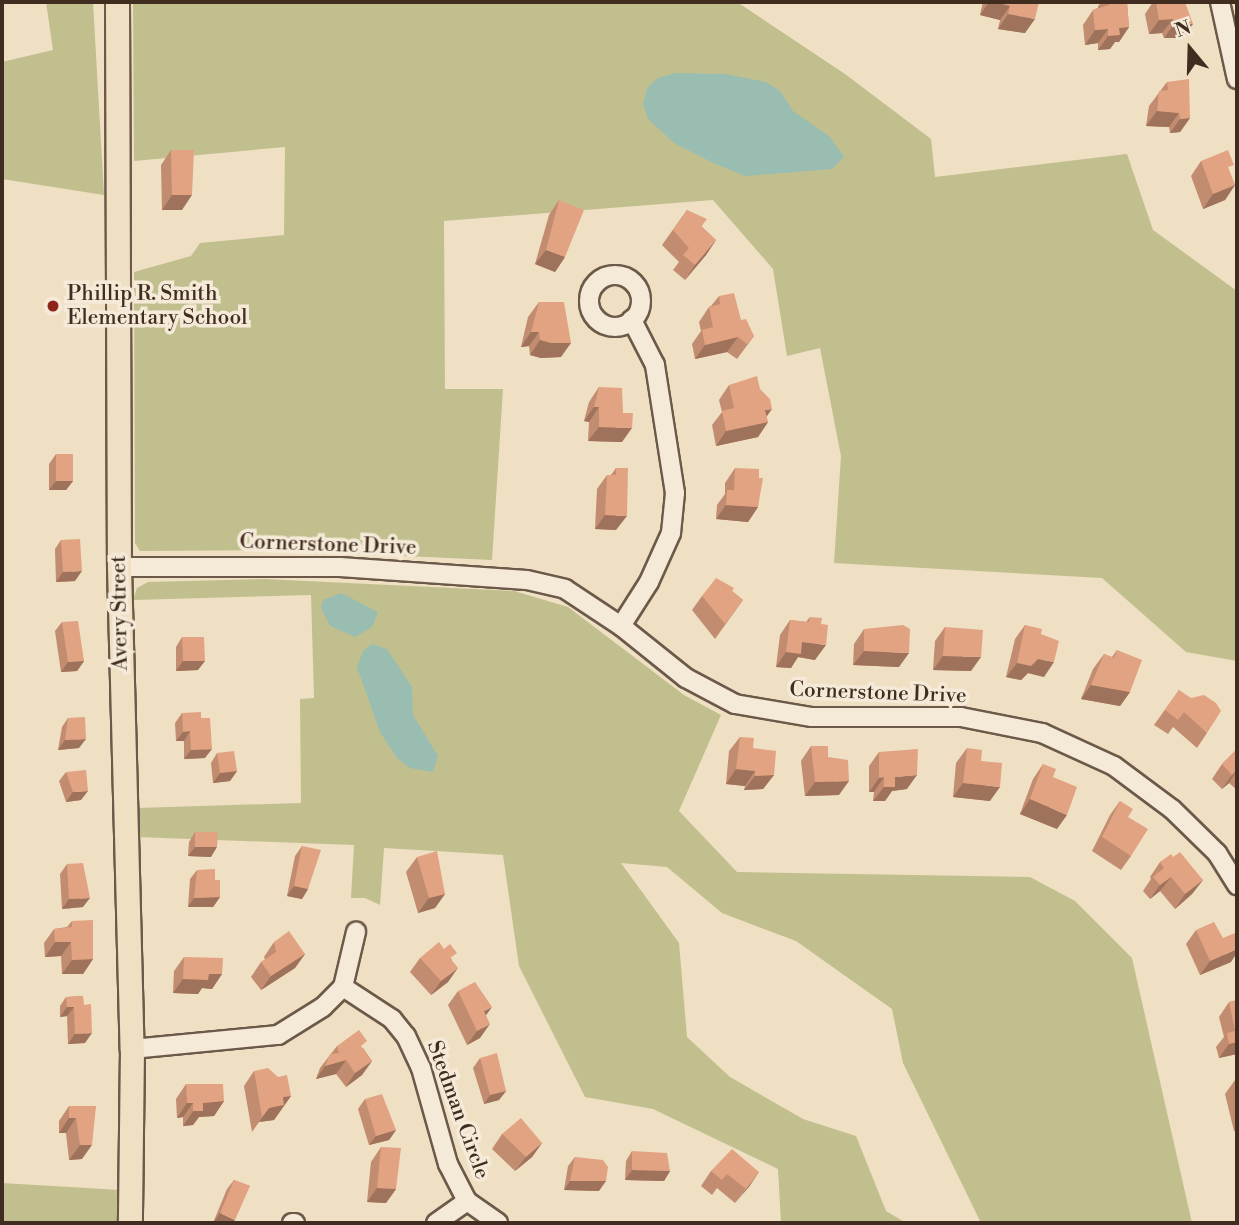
<!DOCTYPE html>
<html>
<head>
<meta charset="utf-8">
<style>
  body { margin:0 }
  #map { position:relative; width:1239px; height:1225px; overflow:hidden; background:#efdfc3; font-family:"Libre Bodoni",serif }
  div>[style] { position:absolute }
  [style*='--x'] { left:calc(var(--x)*1px); top:calc(var(--y)*1px); width:calc(var(--w)*1px); rotate:calc(var(--a)*1deg) }
  .green>* { inset:0; background:#c1bf8e }
  .water>* { inset:0; background:#9abdb1 }
  .roads { filter:drop-shadow(2px 0 #6c5949) drop-shadow(-2px 0 #6c5949) drop-shadow(0 2px #6c5949) drop-shadow(0 -2px #6c5949) }
  .minor>* { height:18px; margin:-9px; padding:0 9px; transform-origin:9px; border-radius:9px; background:#f5ead8 }
  .minor>.ring { margin:-9px; padding:0; box-sizing:content-box; background:none; border:18px solid #f5ead8; border-radius:50% }
  .major>* { height:23px; margin:-11.5px; padding:0 11.5px; transform-origin:11.5px; border-radius:11.5px; background:#efdfc3 }
  .wall>* { inset:0; background:#c28c70 }
  .shaded-wall>* { inset:0; background:#9e725b }
  .building>* { inset:0; background:#e2a382 }
  .dots>* { width:19px; height:19px; translate:-50% -50%; box-sizing:border-box; border:4px solid #f5ead8; border-radius:50% }
  span { translate:-50% -50%; white-space:nowrap; text-align:center; line-height:1.15; -webkit-text-stroke:7px #f5ead8; paint-order:stroke }
  .poi-label { font-size:21px; color:#412c20 }
  .left { translate:0 -50%; text-align:left }
  .street-label { font-size:21px; color:#412c20 }
  .frame { position:absolute; inset:0; border:4px solid #412c20; pointer-events:none }
  .north { position:absolute; left:1155px; top:14px; width:70px; height:70px; -webkit-text-stroke:5px #f5ead8; paint-order:stroke; rotate:341deg; font-size:19px; font-weight:700; line-height:28px; text-align:center; color:#412c20 }
  .north::after { content:''; display:block; margin:auto; width:24px; height:32px; background:#412c20; clip-path:polygon(50% 0,100% 100%,50% 72%,0 100%) }
</style>
</head>
<body>
<div id="map">
  <div class="green">
    <i style="clip-path:polygon(46px 2px,93px 2px,104px 195px,2px 179px,2px 62px,53px 50px)"></i>
    <i style="clip-path:polygon(133px 2px,737px 2px,845px 74px,931px 139px,935px 177px,1127px 154px,1153px 230px,1237px 291px,1237px 661px,1186px 652px,1102px 578px,834px 563px,841px 456px,820px 348px,787px 356px,773px 269px,713px 200px,444px 221px,445px 389px,503px 389px,492px 560px,276px 550px,140px 551px,135px 543px,134px 272px,191px 256px,200px 243px,284px 235px,285px 147px,134px 161px)"></i>
    <i style="clip-path:polygon(264px 579px,514px 591px,568px 607px,684px 695px,721px 715px,679px 811px,737px 872px,1030px 877px,1075px 901px,1132px 958px,1192px 1223px,981px 1223px,903px 1063px,892px 1009px,796px 941px,722px 913px,667px 867px,621px 863px,679px 943px,687px 1037px,730px 1077px,803px 1119px,856px 1136px,886px 1211px,906px 1223px,781px 1223px,778px 1169px,653px 1109px,585px 1097px,519px 966px,503px 855px,384px 848px,380px 905px,365px 898px,351px 898px,354px 845px,137px 837px,137px 808px,301px 803px,300px 699px,314px 698px,311px 595px,133px 600px,137px 588px,148px 582px)"></i>
    <i style="clip-path:polygon(2px 1183px,120px 1190px,119px 1223px,2px 1223px)"></i>
  </div>
  <div class="water">
    <i style="clip-path:polygon(676px 73px,725px 74px,766px 82px,780px 91px,793px 111px,830px 137px,844px 157px,832px 169px,745px 176px,713px 163px,674px 143px,648px 119px,643px 104px,647px 88px,658px 78px)"></i>
    <i style="clip-path:polygon(341px 593px,378px 612px,372px 627px,355px 637px,330px 626px,321px 608px,323px 600px)"></i>
    <i style="clip-path:polygon(372px 644px,387px 649px,412px 687px,413px 715px,438px 756px,433px 772px,410px 768px,397px 758px,380px 732px,357px 667px,363px 651px)"></i>
  </div>
  <div class="roads">
    <div class="minor">
      <i style="--x:1220;--y:2;--w:79;--a:77.6"></i>
      <i class="ring" style="left:589px;top:275px;width:34px;height:34px"></i>
      <i style="--x:119;--y:567;--w:221;--a:0"></i>
      <i style="--x:340;--y:567;--w:187;--a:4"></i>
      <i style="--x:527;--y:580;--w:39;--a:13"></i>
      <i style="--x:565;--y:589;--w:67;--a:33.5"></i>
      <i style="--x:621;--y:626;--w:83;--a:38.7"></i>
      <i style="--x:686;--y:678;--w:55;--a:28"></i>
      <i style="--x:735;--y:704;--w:78;--a:9.6"></i>
      <i style="--x:812;--y:717;--w:149;--a:0"></i>
      <i style="--x:961;--y:717;--w:83;--a:11.2"></i>
      <i style="--x:1042;--y:733;--w:79;--a:24.6"></i>
      <i style="--x:1114;--y:766;--w:72;--a:36.6"></i>
      <i style="--x:1172;--y:809;--w:63;--a:44.4"></i>
      <i style="--x:1217;--y:853;--w:38;--a:58"></i>
      <i style="--x:621;--y:626;--w:52;--a:-57.5"></i>
      <i style="--x:649;--y:582;--w:54;--a:-65.8"></i>
      <i style="--x:671;--y:533;--w:40;--a:-84.3"></i>
      <i style="--x:675;--y:493;--w:130;--a:-98.9"></i>
      <i style="--x:655;--y:365;--w:51;--a:-117.1"></i>
      <i style="--x:343;--y:987;--w:59;--a:33.1"></i>
      <i style="--x:392;--y:1019;--w:22;--a:51"></i>
      <i style="--x:406;--y:1036;--w:35;--a:65"></i>
      <i style="--x:421;--y:1068;--w:100;--a:74.3"></i>
      <i style="--x:448;--y:1164;--w:42;--a:62.8"></i>
      <i style="--x:467;--y:1201;--w:38;--a:35"></i>
      <i style="--x:132;--y:1049;--w:147;--a:-5.5"></i>
      <i style="--x:278;--y:1035;--w:53;--a:-31.9"></i>
      <i style="--x:323;--y:1007;--w:28;--a:-45"></i>
      <i style="--x:343;--y:987;--w:57;--a:-76.7"></i>
      <i style="--x:292;--y:1223;--w:3;--a:0"></i>
      <i style="--x:436;--y:1223;--w:38;--a:-35"></i>
    </div>
    <div class="major">
      <i style="--x:117;--y:2;--w:565;--a:89.8"></i>
      <i style="--x:119;--y:567;--w:482;--a:88.5"></i>
      <i style="--x:132;--y:1049;--w:174;--a:90.7"></i>
    </div>
  </div>
  <div class="wall">
    <i style="clip-path:polygon(983px 2px,1039px 2px,1025px 33px,998px 29px,1000px 20px,980px 15px)"></i>
    <i style="clip-path:polygon(1102px 2px,1127px 2px,1129px 27px,1119px 42px,1115px 42px,1110px 49px,1098px 50px,1098px 43px,1085px 45px,1083px 25px,1093px 10px,1098px 8px,1098px 6px)"></i>
    <i style="clip-path:polygon(1153px 2px,1185px 2px,1183px 38px,1164px 38px,1162px 33px,1149px 34px,1145px 14px)"></i>
    <i style="clip-path:polygon(1167px 82px,1190px 118px,1180px 132px,1170px 133px,1169px 127px,1146px 126px,1149px 106px)"></i>
    <i style="clip-path:polygon(171px 150px,182px 210px,162px 210px,161px 165px)"></i>
    <i style="clip-path:polygon(1201px 161px,1229px 172px,1235px 185px,1225px 200px,1203px 209px,1191px 176px)"></i>
    <i style="clip-path:polygon(559px 200px,565px 257px,555px 272px,535px 264px,549px 215px)"></i>
    <i style="clip-path:polygon(687px 210px,702px 227px,716px 240px,706px 255px,685px 280px,673px 270px,679px 262px,662px 245px)"></i>
    <i style="clip-path:polygon(719px 296px,754px 336px,737px 359px,727px 352px,695px 359px,692px 344px,701px 331px,699px 322px,709px 307px,711px 306px)"></i>
    <i style="clip-path:polygon(539px 302px,561px 357px,541px 358px,530px 355px,529px 346px,521px 347px,528px 317px)"></i>
    <i style="clip-path:polygon(729px 385px,768px 422px,758px 437px,716px 446px,712px 425px,722px 412px,719px 400px)"></i>
    <i style="clip-path:polygon(599px 387px,622px 442px,588px 441px,589px 422px,584px 421px,589px 402px)"></i>
    <i style="clip-path:polygon(56px 454px,73px 481px,66px 490px,49px 490px,49px 464px)"></i>
    <i style="clip-path:polygon(616px 468px,616px 530px,595px 529px,597px 489px,607px 475px,611px 475px)"></i>
    <i style="clip-path:polygon(735px 468px,759px 478px,758px 507px,748px 522px,716px 519px,717px 505px,725px 494px,725px 483px)"></i>
    <i style="clip-path:polygon(61px 540px,75px 581px,56px 582px,55px 549px)"></i>
    <i style="clip-path:polygon(732px 591px,743px 600px,715px 639px,692px 610px,702px 596px)"></i>
    <i style="clip-path:polygon(810px 617px,821px 624px,815px 660px,798px 657px,791px 668px,776px 667px,780px 635px,790px 620px,806px 622px)"></i>
    <i style="clip-path:polygon(62px 622px,84px 661px,77px 671px,61px 672px,55px 631px)"></i>
    <i style="clip-path:polygon(1025px 625px,1041px 634px,1044px 677px,1028px 673px,1021px 680px,1006px 677px,1015px 639px)"></i>
    <i style="clip-path:polygon(945px 627px,971px 671px,933px 670px,935px 641px)"></i>
    <i style="clip-path:polygon(864px 629px,899px 667px,853px 665px,854px 644px)"></i>
    <i style="clip-path:polygon(182px 637px,198px 670px,176px 671px,176px 647px)"></i>
    <i style="clip-path:polygon(1117px 650px,1130px 692px,1120px 706px,1081px 699px,1093px 669px,1104px 654px,1112px 657px)"></i>
    <i style="clip-path:polygon(1179px 690px,1207px 733px,1197px 748px,1173px 727px,1168px 734px,1154px 725px)"></i>
    <i style="clip-path:polygon(182px 713px,201px 718px,205px 758px,184px 759px,184px 741px,176px 741px,175px 723px)"></i>
    <i style="clip-path:polygon(68px 718px,79px 748px,58px 750px,62px 727px)"></i>
    <i style="clip-path:polygon(740px 737px,753px 748px,774px 775px,763px 789px,744px 790px,745px 786px,726px 784px,729px 751px)"></i>
    <i style="clip-path:polygon(811px 746px,828px 757px,839px 795px,805px 796px,801px 761px)"></i>
    <i style="clip-path:polygon(967px 748px,981px 761px,990px 801px,953px 797px,956px 763px)"></i>
    <i style="clip-path:polygon(1237px 749px,1237px 790px,1229px 783px,1222px 789px,1212px 779px,1222px 764px)"></i>
    <i style="clip-path:polygon(879px 752px,907px 789px,892px 791px,885px 801px,873px 801px,874px 792px,869px 792px,869px 766px)"></i>
    <i style="clip-path:polygon(217px 753px,237px 771px,230px 781px,213px 783px,211px 763px)"></i>
    <i style="clip-path:polygon(1043px 764px,1057px 829px,1020px 814px,1033px 779px)"></i>
    <i style="clip-path:polygon(66px 772px,81px 800px,66px 802px,59px 781px)"></i>
    <i style="clip-path:polygon(1120px 801px,1128px 817px,1131px 856px,1121px 870px,1092px 851px,1110px 815px)"></i>
    <i style="clip-path:polygon(195px 832px,211px 857px,188px 856px,189px 842px)"></i>
    <i style="clip-path:polygon(302px 846px,308px 889px,302px 899px,287px 896px,295px 856px)"></i>
    <i style="clip-path:polygon(417px 857px,445px 894px,435px 908px,418px 913px,406px 872px)"></i>
    <i style="clip-path:polygon(1173px 857px,1203px 880px,1192px 894px,1175px 909px,1160px 891px,1150px 899px,1143px 891px,1151px 879px,1150px 877px,1160px 862px)"></i>
    <i style="clip-path:polygon(67px 864px,83px 907px,62px 909px,60px 874px)"></i>
    <i style="clip-path:polygon(197px 870px,215px 880px,220px 897px,213px 907px,188px 907px,190px 879px)"></i>
    <i style="clip-path:polygon(72px 921px,93px 959px,83px 974px,62px 974px,61px 956px,45px 957px,44px 943px,54px 929px,67px 927px)"></i>
    <i style="clip-path:polygon(1196px 930px,1231px 962px,1200px 975px,1186px 944px)"></i>
    <i style="clip-path:polygon(274px 942px,305px 954px,295px 968px,261px 990px,251px 977px,261px 962px,265px 960px,264px 957px)"></i>
    <i style="clip-path:polygon(444px 949px,452px 960px,448px 982px,431px 995px,410px 972px,420px 958px)"></i>
    <i style="clip-path:polygon(184px 957px,222px 974px,212px 989px,202px 988px,198px 994px,173px 993px,174px 971px)"></i>
    <i style="clip-path:polygon(458px 991px,486px 1016px,480px 1038px,467px 1045px,448px 1005px)"></i>
    <i style="clip-path:polygon(83px 996px,85px 1043px,68px 1044px,67px 1016px,60px 1017px,60px 1006px,66px 997px)"></i>
    <i style="clip-path:polygon(1237px 1000px,1237px 1054px,1219px 1058px,1216px 1047px,1224px 1037px,1219px 1017px,1229px 1002px)"></i>
    <i style="clip-path:polygon(337px 1046px,363px 1048px,372px 1061px,362px 1075px,346px 1087px,336px 1074px,316px 1079px,320px 1068px)"></i>
    <i style="clip-path:polygon(480px 1058px,506px 1091px,499px 1100px,484px 1104px,473px 1068px)"></i>
    <i style="clip-path:polygon(254px 1071px,291px 1096px,274px 1120px,259px 1122px,252px 1132px,244px 1086px)"></i>
    <i style="clip-path:polygon(1237px 1079px,1237px 1131px,1234px 1131px,1225px 1094px,1235px 1080px)"></i>
    <i style="clip-path:polygon(186px 1084px,224px 1101px,214px 1116px,199px 1117px,193px 1125px,183px 1126px,183px 1117px,177px 1118px,176px 1099px)"></i>
    <i style="clip-path:polygon(365px 1099px,396px 1130px,389px 1140px,369px 1145px,358px 1109px)"></i>
    <i style="clip-path:polygon(69px 1106px,96px 1106px,82px 1159px,69px 1160px,66px 1133px,59px 1133px,59px 1121px)"></i>
    <i style="clip-path:polygon(502px 1134px,542px 1143px,532px 1157px,515px 1171px,492px 1149px)"></i>
    <i style="clip-path:polygon(381px 1147px,396px 1189px,386px 1203px,367px 1202px,371px 1162px)"></i>
    <i style="clip-path:polygon(632px 1151px,670px 1171px,664px 1181px,625px 1180px,626px 1161px)"></i>
    <i style="clip-path:polygon(575px 1157px,599px 1191px,564px 1190px,568px 1166px)"></i>
    <i style="clip-path:polygon(711px 1171px,759px 1172px,735px 1203px,717px 1188px,712px 1195px,701px 1186px)"></i>
    <i style="clip-path:polygon(234px 1180px,250px 1186px,213px 1223px,227px 1189px)"></i>
  </div>
  <div class="shaded-wall">
    <i style="clip-path:polygon(989px 2px,995px 2px,1010px 6px,1000px 20px,980px 15px)"></i>
    <i style="clip-path:polygon(1008px 14px,1035px 19px,1025px 33px,998px 29px)"></i>
    <i style="clip-path:polygon(1173px 19px,1162px 33px,1149px 34px,1159px 20px)"></i>
    <i style="clip-path:polygon(1174px 24px,1193px 24px,1183px 38px,1164px 38px)"></i>
    <i style="clip-path:polygon(1129px 27px,1119px 42px,1115px 42px,1110px 49px,1098px 50px,1108px 36px,1119px 28px)"></i>
    <i style="clip-path:polygon(1108px 29px,1098px 43px,1085px 45px,1095px 30px)"></i>
    <i style="clip-path:polygon(1157px 111px,1179px 113px,1169px 127px,1146px 126px)"></i>
    <i style="clip-path:polygon(1190px 118px,1180px 132px,1170px 133px,1180px 119px)"></i>
    <i style="clip-path:polygon(1235px 185px,1225px 200px,1203px 209px,1213px 194px)"></i>
    <i style="clip-path:polygon(172px 195px,192px 195px,182px 210px,162px 210px)"></i>
    <i style="clip-path:polygon(716px 240px,706px 255px,685px 280px,695px 265px)"></i>
    <i style="clip-path:polygon(546px 250px,565px 257px,555px 272px,535px 264px)"></i>
    <i style="clip-path:polygon(531px 332px,539px 332px,529px 346px,521px 347px)"></i>
    <i style="clip-path:polygon(738px 337px,727px 352px,695px 359px,705px 345px)"></i>
    <i style="clip-path:polygon(540px 340px,571px 343px,561px 357px,541px 358px,530px 355px)"></i>
    <i style="clip-path:polygon(594px 407px,599px 407px,589px 422px,584px 421px)"></i>
    <i style="clip-path:polygon(772px 409px,762px 423px,765px 410px)"></i>
    <i style="clip-path:polygon(768px 422px,758px 437px,716px 446px,726px 431px)"></i>
    <i style="clip-path:polygon(599px 427px,632px 428px,622px 442px,588px 441px)"></i>
    <i style="clip-path:polygon(56px 481px,73px 481px,66px 490px,49px 490px)"></i>
    <i style="clip-path:polygon(726px 505px,758px 507px,748px 522px,716px 519px)"></i>
    <i style="clip-path:polygon(605px 515px,627px 516px,616px 530px,595px 529px)"></i>
    <i style="clip-path:polygon(82px 571px,75px 581px,56px 582px,63px 572px)"></i>
    <i style="clip-path:polygon(802px 642px,826px 645px,815px 660px,798px 657px,791px 668px,776px 667px,786px 652px)"></i>
    <i style="clip-path:polygon(864px 651px,909px 653px,899px 667px,853px 665px)"></i>
    <i style="clip-path:polygon(943px 656px,981px 657px,971px 671px,933px 670px)"></i>
    <i style="clip-path:polygon(1038px 659px,1054px 662px,1044px 677px,1028px 673px,1021px 680px,1006px 677px,1017px 663px)"></i>
    <i style="clip-path:polygon(84px 661px,77px 671px,61px 672px,68px 662px)"></i>
    <i style="clip-path:polygon(183px 661px,205px 661px,198px 670px,176px 671px)"></i>
    <i style="clip-path:polygon(1091px 685px,1130px 692px,1120px 706px,1081px 699px)"></i>
    <i style="clip-path:polygon(190px 731px,184px 741px,176px 741px,183px 732px)"></i>
    <i style="clip-path:polygon(86px 739px,79px 748px,58px 750px,65px 740px)"></i>
    <i style="clip-path:polygon(212px 749px,205px 758px,184px 759px,191px 750px)"></i>
    <i style="clip-path:polygon(736px 769px,755px 771px,745px 786px,726px 784px)"></i>
    <i style="clip-path:polygon(1237px 770px,1229px 783px,1222px 789px,1232px 775px)"></i>
    <i style="clip-path:polygon(237px 771px,230px 781px,213px 783px,220px 773px)"></i>
    <i style="clip-path:polygon(774px 775px,763px 789px,744px 790px,755px 776px)"></i>
    <i style="clip-path:polygon(917px 775px,907px 789px,892px 791px,885px 801px,873px 801px,884px 787px,895px 777px)"></i>
    <i style="clip-path:polygon(884px 777px,874px 792px,869px 792px,879px 778px)"></i>
    <i style="clip-path:polygon(849px 781px,839px 795px,805px 796px,815px 782px)"></i>
    <i style="clip-path:polygon(963px 783px,1000px 787px,990px 801px,953px 797px)"></i>
    <i style="clip-path:polygon(88px 791px,81px 800px,66px 802px,73px 792px)"></i>
    <i style="clip-path:polygon(1030px 799px,1067px 815px,1057px 829px,1020px 814px)"></i>
    <i style="clip-path:polygon(195px 847px,217px 847px,211px 857px,188px 856px)"></i>
    <i style="clip-path:polygon(1171px 877px,1160px 891px,1150px 899px,1160px 885px)"></i>
    <i style="clip-path:polygon(1203px 880px,1192px 894px,1175px 909px,1185px 894px)"></i>
    <i style="clip-path:polygon(294px 886px,308px 889px,302px 899px,287px 896px)"></i>
    <i style="clip-path:polygon(445px 894px,435px 908px,418px 913px,429px 898px)"></i>
    <i style="clip-path:polygon(220px 897px,213px 907px,188px 907px,194px 898px)"></i>
    <i style="clip-path:polygon(90px 898px,83px 907px,62px 909px,69px 899px)"></i>
    <i style="clip-path:polygon(55px 942px,71px 942px,61px 956px,45px 957px)"></i>
    <i style="clip-path:polygon(1237px 949px,1237px 953px,1231px 962px,1200px 975px,1210px 961px)"></i>
    <i style="clip-path:polygon(305px 954px,295px 968px,261px 990px,271px 976px)"></i>
    <i style="clip-path:polygon(93px 959px,83px 974px,62px 974px,72px 960px)"></i>
    <i style="clip-path:polygon(458px 968px,448px 982px,431px 995px,441px 981px)"></i>
    <i style="clip-path:polygon(209px 974px,222px 974px,212px 989px,202px 988px,198px 994px,173px 993px,183px 979px)"></i>
    <i style="clip-path:polygon(67px 1007px,74px 1007px,67px 1016px,60px 1017px)"></i>
    <i style="clip-path:polygon(492px 1007px,482px 1021px,474px 1026px,484px 1011px)"></i>
    <i style="clip-path:polygon(490px 1024px,480px 1038px,467px 1045px,477px 1031px)"></i>
    <i style="clip-path:polygon(92px 1033px,85px 1043px,68px 1044px,75px 1034px)"></i>
    <i style="clip-path:polygon(1237px 1042px,1237px 1054px,1219px 1058px,1229px 1044px)"></i>
    <i style="clip-path:polygon(346px 1060px,336px 1074px,316px 1079px,325px 1066px)"></i>
    <i style="clip-path:polygon(372px 1061px,362px 1075px,346px 1087px,355px 1073px)"></i>
    <i style="clip-path:polygon(506px 1091px,499px 1100px,484px 1104px,490px 1095px)"></i>
    <i style="clip-path:polygon(291px 1096px,274px 1120px,259px 1122px,252px 1132px,269px 1108px,283px 1097px)"></i>
    <i style="clip-path:polygon(224px 1101px,214px 1116px,199px 1117px,193px 1125px,183px 1126px,193px 1111px,203px 1103px)"></i>
    <i style="clip-path:polygon(187px 1103px,193px 1103px,183px 1117px,177px 1118px)"></i>
    <i style="clip-path:polygon(69px 1118px,76px 1118px,66px 1133px,59px 1133px)"></i>
    <i style="clip-path:polygon(396px 1130px,389px 1140px,369px 1145px,376px 1136px)"></i>
    <i style="clip-path:polygon(542px 1143px,532px 1157px,515px 1171px,526px 1157px)"></i>
    <i style="clip-path:polygon(80px 1145px,92px 1145px,82px 1159px,69px 1160px)"></i>
    <i style="clip-path:polygon(632px 1170px,670px 1171px,664px 1181px,625px 1180px)"></i>
    <i style="clip-path:polygon(759px 1172px,749px 1187px,735px 1203px,746px 1189px)"></i>
    <i style="clip-path:polygon(570px 1181px,606px 1181px,599px 1191px,564px 1190px)"></i>
    <i style="clip-path:polygon(377px 1188px,396px 1189px,386px 1203px,367px 1202px)"></i>
    <i style="clip-path:polygon(220px 1213px,235px 1220px,233px 1223px,213px 1223px)"></i>
  </div>
  <div class="building">
    <i style="clip-path:polygon(995px 2px,1039px 2px,1035px 19px,1008px 14px,1010px 6px)"></i>
    <i style="clip-path:polygon(1109px 2px,1127px 2px,1129px 27px,1119px 28px,1120px 35px,1108px 36px,1108px 29px,1095px 30px,1093px 10px,1109px 5px)"></i>
    <i style="clip-path:polygon(1156px 2px,1185px 2px,1193px 24px,1174px 24px,1173px 19px,1159px 20px)"></i>
    <i style="clip-path:polygon(1189px 79px,1190px 118px,1180px 119px,1179px 113px,1157px 111px,1159px 91px,1168px 90px,1167px 82px)"></i>
    <i style="clip-path:polygon(171px 150px,194px 150px,192px 195px,172px 195px)"></i>
    <i style="clip-path:polygon(1228px 150px,1234px 165px,1228px 167px,1235px 185px,1213px 194px,1201px 161px)"></i>
    <i style="clip-path:polygon(559px 200px,584px 210px,565px 257px,546px 250px)"></i>
    <i style="clip-path:polygon(687px 210px,707px 219px,701px 227px,716px 240px,695px 265px,683px 255px,689px 248px,673px 230px)"></i>
    <i style="clip-path:polygon(734px 293px,741px 320px,746px 319px,754px 336px,747px 344px,738px 337px,705px 345px,702px 330px,713px 327px,709px 307px,720px 304px,719px 296px)"></i>
    <i style="clip-path:polygon(539px 302px,564px 302px,571px 343px,551px 343px,540px 340px,539px 332px,531px 332px)"></i>
    <i style="clip-path:polygon(757px 376px,760px 389px,770px 399px,772px 409px,765px 410px,768px 422px,726px 431px,722px 411px,734px 408px,729px 385px)"></i>
    <i style="clip-path:polygon(599px 387px,622px 388px,623px 413px,633px 413px,632px 428px,599px 427px,599px 407px,594px 407px)"></i>
    <i style="clip-path:polygon(56px 454px,73px 454px,73px 481px,56px 481px)"></i>
    <i style="clip-path:polygon(616px 468px,628px 468px,627px 516px,605px 515px,607px 475px,616px 475px)"></i>
    <i style="clip-path:polygon(735px 468px,759px 469px,759px 478px,763px 478px,758px 507px,726px 505px,727px 490px,734px 490px)"></i>
    <i style="clip-path:polygon(80px 539px,82px 571px,63px 572px,61px 540px)"></i>
    <i style="clip-path:polygon(716px 578px,734px 588px,732px 591px,743px 600px,725px 624px,702px 596px)"></i>
    <i style="clip-path:polygon(810px 617px,822px 618px,821px 624px,828px 625px,826px 645px,802px 642px,801px 654px,786px 652px,790px 620px,809px 622px)"></i>
    <i style="clip-path:polygon(78px 621px,84px 661px,68px 662px,62px 622px)"></i>
    <i style="clip-path:polygon(903px 625px,910px 629px,909px 653px,864px 651px,864px 629px)"></i>
    <i style="clip-path:polygon(1025px 625px,1042px 629px,1041px 634px,1059px 641px,1054px 662px,1038px 659px,1031px 666px,1017px 663px)"></i>
    <i style="clip-path:polygon(945px 627px,983px 630px,981px 657px,943px 656px)"></i>
    <i style="clip-path:polygon(182px 637px,204px 637px,205px 661px,183px 661px)"></i>
    <i style="clip-path:polygon(1117px 650px,1142px 660px,1130px 692px,1091px 685px,1104px 654px,1114px 658px)"></i>
    <i style="clip-path:polygon(1179px 690px,1191px 698px,1204px 695px,1216px 703px,1221px 711px,1207px 733px,1184px 712px,1178px 720px,1165px 710px)"></i>
    <i style="clip-path:polygon(201px 712px,201px 718px,210px 718px,212px 749px,191px 750px,190px 731px,183px 732px,182px 713px)"></i>
    <i style="clip-path:polygon(85px 717px,86px 739px,65px 740px,68px 718px)"></i>
    <i style="clip-path:polygon(740px 737px,754px 738px,753px 748px,776px 751px,774px 775px,755px 776px,755px 771px,736px 769px)"></i>
    <i style="clip-path:polygon(811px 746px,828px 746px,828px 757px,848px 760px,849px 781px,815px 782px)"></i>
    <i style="clip-path:polygon(967px 748px,982px 750px,981px 761px,1002px 763px,1000px 787px,963px 783px)"></i>
    <i style="clip-path:polygon(918px 749px,917px 775px,895px 777px,895px 787px,884px 787px,884px 777px,879px 778px,879px 752px)"></i>
    <i style="clip-path:polygon(1237px 749px,1237px 770px,1232px 775px,1222px 764px)"></i>
    <i style="clip-path:polygon(234px 751px,237px 771px,220px 773px,217px 753px)"></i>
    <i style="clip-path:polygon(1043px 764px,1056px 769px,1053px 777px,1077px 787px,1067px 815px,1030px 799px)"></i>
    <i style="clip-path:polygon(86px 770px,88px 791px,73px 792px,66px 772px)"></i>
    <i style="clip-path:polygon(1120px 801px,1133px 809px,1128px 817px,1148px 829px,1131px 856px,1102px 837px)"></i>
    <i style="clip-path:polygon(195px 832px,218px 832px,217px 847px,195px 847px)"></i>
    <i style="clip-path:polygon(302px 846px,321px 850px,308px 889px,294px 886px)"></i>
    <i style="clip-path:polygon(437px 851px,445px 894px,429px 898px,417px 857px)"></i>
    <i style="clip-path:polygon(1180px 852px,1203px 880px,1185px 894px,1171px 877px,1160px 885px,1153px 877px,1164px 868px,1160px 862px,1171px 854px,1173px 857px)"></i>
    <i style="clip-path:polygon(83px 863px,90px 898px,69px 899px,67px 864px)"></i>
    <i style="clip-path:polygon(215px 869px,215px 880px,220px 880px,220px 897px,194px 898px,197px 870px)"></i>
    <i style="clip-path:polygon(93px 920px,93px 959px,72px 960px,71px 942px,55px 942px,54px 929px,72px 927px,72px 921px)"></i>
    <i style="clip-path:polygon(1214px 922px,1223px 938px,1235px 933px,1237px 938px,1237px 949px,1210px 961px,1196px 930px)"></i>
    <i style="clip-path:polygon(289px 931px,305px 954px,271px 976px,261px 962px,276px 952px,274px 942px)"></i>
    <i style="clip-path:polygon(439px 942px,444px 949px,450px 944px,457px 953px,450px 958px,458px 968px,441px 981px,420px 958px)"></i>
    <i style="clip-path:polygon(184px 957px,223px 958px,222px 974px,209px 974px,208px 980px,183px 979px)"></i>
    <i style="clip-path:polygon(475px 982px,492px 1007px,484px 1011px,490px 1024px,477px 1031px,458px 991px)"></i>
    <i style="clip-path:polygon(83px 996px,84px 1005px,91px 1004px,92px 1033px,75px 1034px,74px 1007px,67px 1007px,66px 997px)"></i>
    <i style="clip-path:polygon(1237px 1000px,1237px 1042px,1229px 1044px,1227px 1033px,1235px 1031px,1229px 1002px)"></i>
    <i style="clip-path:polygon(359px 1030px,367px 1041px,361px 1046px,372px 1061px,355px 1073px,346px 1060px,325px 1066px,330px 1054px,339px 1053px,337px 1046px)"></i>
    <i style="clip-path:polygon(497px 1053px,506px 1091px,490px 1095px,480px 1058px)"></i>
    <i style="clip-path:polygon(268px 1068px,278px 1077px,287px 1075px,291px 1096px,283px 1097px,284px 1105px,269px 1108px,262px 1117px,254px 1071px)"></i>
    <i style="clip-path:polygon(186px 1084px,223px 1084px,224px 1101px,203px 1103px,203px 1111px,193px 1111px,193px 1103px,187px 1103px)"></i>
    <i style="clip-path:polygon(382px 1094px,396px 1130px,376px 1136px,365px 1099px)"></i>
    <i style="clip-path:polygon(69px 1106px,96px 1106px,92px 1145px,80px 1145px,76px 1118px,69px 1118px)"></i>
    <i style="clip-path:polygon(521px 1118px,542px 1143px,526px 1157px,502px 1134px)"></i>
    <i style="clip-path:polygon(381px 1147px,401px 1148px,396px 1189px,377px 1188px)"></i>
    <i style="clip-path:polygon(732px 1149px,759px 1172px,746px 1189px,727px 1174px,722px 1180px,711px 1171px)"></i>
    <i style="clip-path:polygon(632px 1151px,667px 1153px,670px 1171px,632px 1170px)"></i>
    <i style="clip-path:polygon(575px 1157px,603px 1160px,608px 1167px,606px 1181px,570px 1181px)"></i>
    <i style="clip-path:polygon(234px 1180px,250px 1186px,235px 1220px,220px 1213px)"></i>
  </div>
  <div class="dots">
    <i style="left:53px;top:306px;background:#8f2418"></i>
  </div>
  <div class="poi-label">
    <span class="left" style="left:67px;top:306px">Phillip R. Smith<br>Elementary School</span>
  </div>
  <div class="street-label">
    <span style="left:328px;top:545px;rotate:2deg">Cornerstone Drive</span>
    <span style="left:120px;top:613px;rotate:-91deg">Avery Street</span>
    <span style="left:878px;top:693px;rotate:2deg">Cornerstone Drive</span>
    <span style="left:458px;top:1110px;rotate:70deg">Stedman Circle</span>
  </div>
  <div class="frame"></div>
  <div class="north">N</div>
</div>
</body>
</html>
